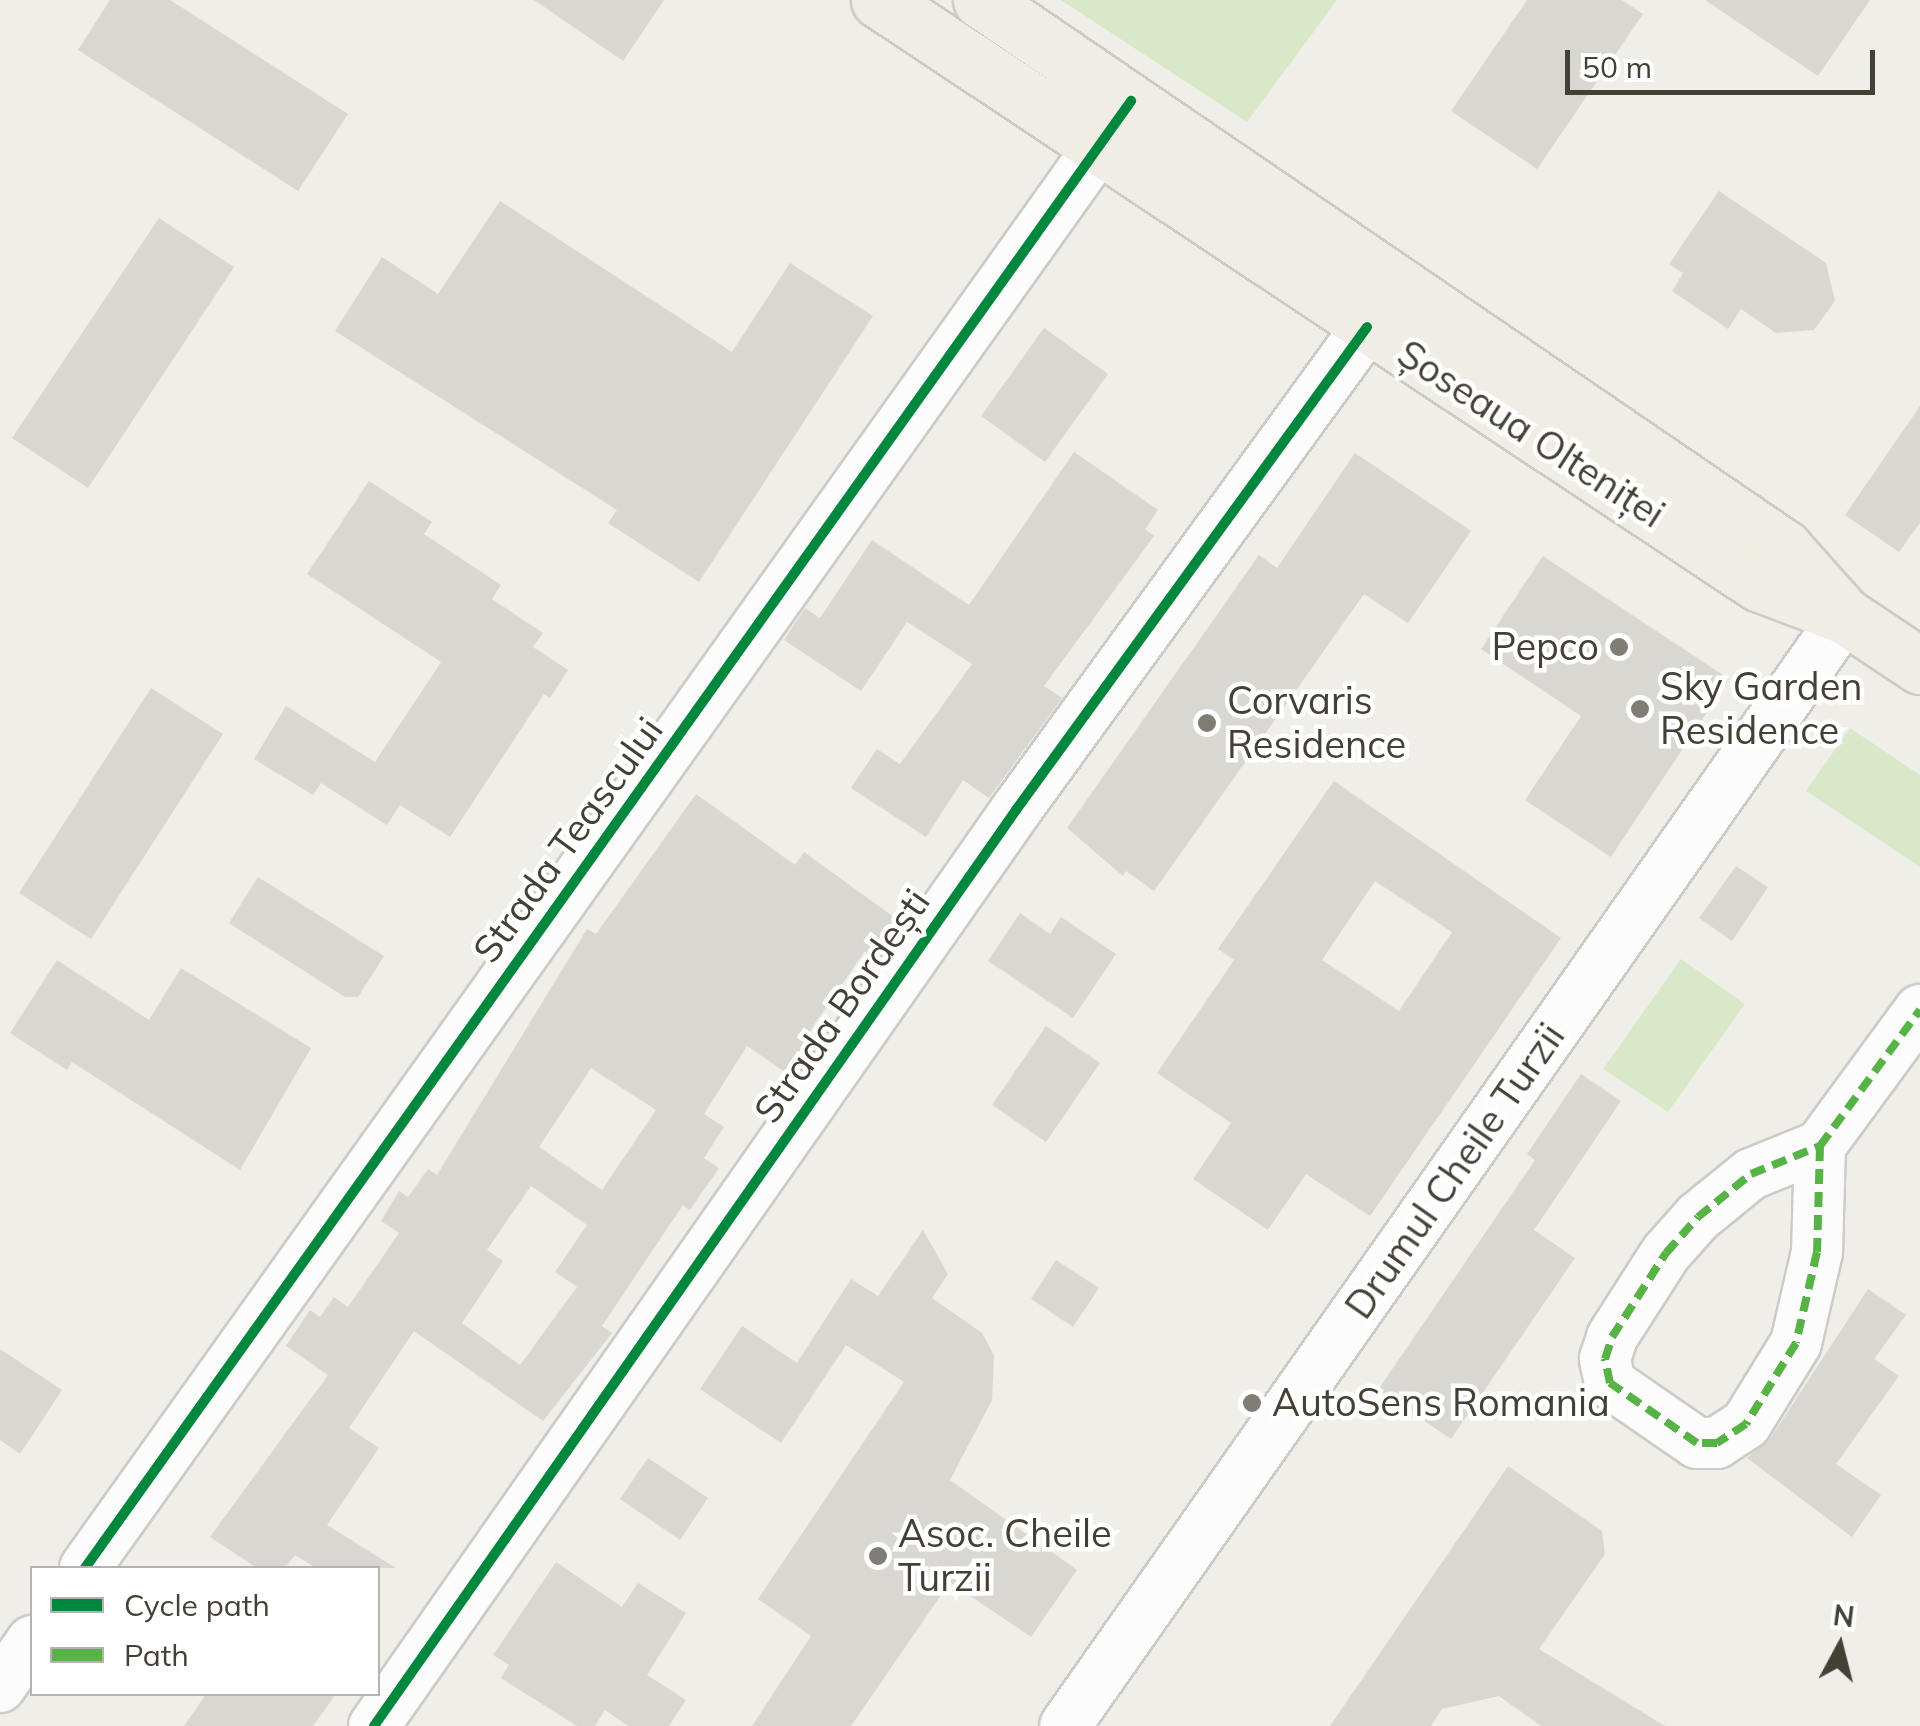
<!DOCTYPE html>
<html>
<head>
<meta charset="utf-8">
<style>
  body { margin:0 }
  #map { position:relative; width:1920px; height:1726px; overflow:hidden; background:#efeee9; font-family:Mulish,sans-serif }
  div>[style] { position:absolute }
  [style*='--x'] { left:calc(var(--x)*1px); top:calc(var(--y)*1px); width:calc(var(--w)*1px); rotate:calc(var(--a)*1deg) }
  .green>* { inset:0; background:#dae8ca }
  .building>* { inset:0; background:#d8d7d1 }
  .roads { filter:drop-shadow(2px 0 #cdcbc6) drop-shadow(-2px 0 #cdcbc6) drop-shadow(0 2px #cdcbc6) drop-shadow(0 -2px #cdcbc6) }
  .minor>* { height:50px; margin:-25px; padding:0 25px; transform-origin:25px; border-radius:25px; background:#fdfcfc }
  .major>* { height:55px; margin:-27.5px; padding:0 27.5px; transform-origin:27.5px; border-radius:27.5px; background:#f0eee4 }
  .quiet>* { height:8px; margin-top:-4px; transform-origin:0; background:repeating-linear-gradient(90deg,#57b346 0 15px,transparent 0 23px) }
  .cycleway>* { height:10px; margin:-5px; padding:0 5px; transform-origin:5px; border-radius:5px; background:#00873e }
  .dots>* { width:28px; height:28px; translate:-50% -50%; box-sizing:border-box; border:5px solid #fff; border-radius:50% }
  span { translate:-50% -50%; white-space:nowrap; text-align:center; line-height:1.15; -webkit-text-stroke:9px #fff; paint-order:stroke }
  .street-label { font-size:38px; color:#444036 }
  .poi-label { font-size:38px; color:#444036 }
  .right { translate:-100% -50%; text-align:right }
  .left { translate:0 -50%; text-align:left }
  .legend { position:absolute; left:30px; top:1566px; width:350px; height:130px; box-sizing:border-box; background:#fff; border:2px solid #b4b3af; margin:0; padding:12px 18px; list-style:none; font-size:30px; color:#444036 }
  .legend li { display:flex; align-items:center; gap:20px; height:50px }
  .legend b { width:50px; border:2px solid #b4b3af }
  .north { position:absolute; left:1790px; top:1596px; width:100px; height:100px; -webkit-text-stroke:8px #fff; paint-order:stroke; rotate:7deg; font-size:28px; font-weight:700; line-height:40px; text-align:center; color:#444036 }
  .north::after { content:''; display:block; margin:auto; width:35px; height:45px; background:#444036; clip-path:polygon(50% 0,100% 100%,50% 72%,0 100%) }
  .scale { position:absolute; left:1565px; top:50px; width:310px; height:45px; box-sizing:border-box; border:5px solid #444036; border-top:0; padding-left:12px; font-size:30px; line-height:35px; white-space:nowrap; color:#444036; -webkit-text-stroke:8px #fff; paint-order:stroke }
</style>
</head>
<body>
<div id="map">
  <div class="green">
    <i style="clip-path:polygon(1061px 0,1337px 0,1247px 122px)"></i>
    <i style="clip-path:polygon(1850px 728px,1920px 775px,1920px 867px,1806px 791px)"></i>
    <i style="clip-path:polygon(1681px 959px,1745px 1004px,1668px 1112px,1603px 1069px)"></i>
  </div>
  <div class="building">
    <i style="clip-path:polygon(110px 0,170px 0,348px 114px,298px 191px,78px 50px)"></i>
    <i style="clip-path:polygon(534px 0,664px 0,623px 61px)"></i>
    <i style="clip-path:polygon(1527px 0,1622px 0,1643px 14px,1537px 169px,1451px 111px)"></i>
    <i style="clip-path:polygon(1705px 0,1870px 0,1818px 76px)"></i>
    <i style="clip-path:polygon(1719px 191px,1826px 263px,1835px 301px,1814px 330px,1776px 333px,1741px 309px,1728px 329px,1672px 291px,1683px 273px,1669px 264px)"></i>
    <i style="clip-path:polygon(500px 201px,732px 352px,790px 263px,873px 316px,699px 582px,608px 523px,617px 510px,335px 331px,382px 257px,438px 294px)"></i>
    <i style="clip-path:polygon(159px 218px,234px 267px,88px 488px,12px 438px)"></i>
    <i style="clip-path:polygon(1044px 328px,1108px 374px,1045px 462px,981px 416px)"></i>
    <i style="clip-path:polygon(1920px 406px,1920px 523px,1899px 552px,1845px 515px)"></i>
    <i style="clip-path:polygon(1074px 452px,1158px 510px,1145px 529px,1154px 536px,1044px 686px,1062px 698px,989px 798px,963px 780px,926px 837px,851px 788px,877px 749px,900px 764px,972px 664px,907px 622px,861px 691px,784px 640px,805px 608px,820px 618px,872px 540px,969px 605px)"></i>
    <i style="clip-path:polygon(1355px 453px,1471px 531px,1408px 623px,1364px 594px,1154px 891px,1126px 871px,1123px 876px,1067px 828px,1259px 555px,1277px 568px)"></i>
    <i style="clip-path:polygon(369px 481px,432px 522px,424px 534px,501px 585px,492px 599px,543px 633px,533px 647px,568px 670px,550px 698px,544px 694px,450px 837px,400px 805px,387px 825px,321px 783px,313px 795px,254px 759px,286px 706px,375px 762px,441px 662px,307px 574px)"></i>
    <i style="clip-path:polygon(1543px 556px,1729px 679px,1611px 857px,1525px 800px,1581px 716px,1481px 649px)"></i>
    <i style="clip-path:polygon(151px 688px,223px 734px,91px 939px,19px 893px)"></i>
    <i style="clip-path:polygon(evenodd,1334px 781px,1561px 938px,1370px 1216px,1306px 1174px,1268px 1230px,1193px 1179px,1231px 1123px,1157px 1073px,1234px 960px,1218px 949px,1334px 781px,1375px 881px,1452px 932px,1399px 1011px,1322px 960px,1375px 881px)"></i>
    <i style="clip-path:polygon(evenodd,696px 794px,795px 865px,804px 852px,902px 923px,876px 959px,865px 951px,803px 1041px,809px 1045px,788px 1074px,747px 1046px,704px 1114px,724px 1127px,704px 1158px,719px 1168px,690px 1210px,683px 1205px,602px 1326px,612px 1333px,543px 1421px,414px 1331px,349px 1428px,379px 1448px,327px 1525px,396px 1568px,316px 1568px,295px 1555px,285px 1568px,257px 1568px,210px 1537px,328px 1375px,286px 1346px,310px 1310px,320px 1317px,334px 1297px,348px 1307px,399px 1233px,381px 1221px,399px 1191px,408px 1197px,428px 1169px,437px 1175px,587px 929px,596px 934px,696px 794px,591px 1068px,656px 1110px,602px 1190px,539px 1147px,591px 1068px,696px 794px,531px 1186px,587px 1225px,555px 1272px,577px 1287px,520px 1365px,462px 1323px,503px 1261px,487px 1250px,531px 1186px)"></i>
    <i style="clip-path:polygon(1736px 866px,1768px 887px,1732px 941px,1699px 918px)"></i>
    <i style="clip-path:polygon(258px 877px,384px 956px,358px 997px,345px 997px,229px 923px)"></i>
    <i style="clip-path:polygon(1020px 913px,1050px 934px,1061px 917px,1116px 954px,1073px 1018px,988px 961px)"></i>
    <i style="clip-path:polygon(57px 960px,149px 1020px,181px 968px,311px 1048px,240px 1170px,72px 1062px,67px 1070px,10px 1033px)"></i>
    <i style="clip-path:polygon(1046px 1026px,1100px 1063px,1046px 1142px,992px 1105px)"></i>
    <i style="clip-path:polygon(1581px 1074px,1621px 1101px,1534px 1230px,1575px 1258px,1451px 1439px,1378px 1390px,1535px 1160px,1527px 1154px)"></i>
    <i style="clip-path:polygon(923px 1230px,948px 1274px,932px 1298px,982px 1333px,994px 1355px,992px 1400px,950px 1480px,1077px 1570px,1031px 1637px,950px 1582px,851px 1726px,752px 1726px,811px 1636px,758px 1599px,904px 1382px,846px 1345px,781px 1443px,700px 1389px,742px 1326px,797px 1363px,851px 1279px,878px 1296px)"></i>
    <i style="clip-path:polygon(1056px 1260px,1099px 1288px,1073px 1327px,1031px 1299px)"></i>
    <i style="clip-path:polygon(1868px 1289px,1906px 1315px,1874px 1359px,1899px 1376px,1836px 1464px,1881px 1495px,1852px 1537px,1747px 1458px,1770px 1439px)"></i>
    <i style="clip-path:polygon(0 1349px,62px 1390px,20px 1454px,0 1440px)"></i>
    <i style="clip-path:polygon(648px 1458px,708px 1498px,680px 1540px,620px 1499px)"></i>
    <i style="clip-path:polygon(1508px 1466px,1602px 1531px,1605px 1554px,1539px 1649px,1665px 1726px,1541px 1726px,1499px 1696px,1442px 1709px,1431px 1726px,1330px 1726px)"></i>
    <i style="clip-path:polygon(556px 1562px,622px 1607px,638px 1583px,686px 1613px,647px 1675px,686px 1700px,669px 1726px,628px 1726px,605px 1710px,595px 1726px,577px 1726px,501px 1678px,509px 1665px,493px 1655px)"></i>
    <i style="clip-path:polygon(206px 1694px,336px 1694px,313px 1726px,184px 1726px)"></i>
  </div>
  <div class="roads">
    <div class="minor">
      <i style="--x:1820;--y:1146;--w:106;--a:91.6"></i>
      <i style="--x:1817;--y:1252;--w:93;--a:103"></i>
      <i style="--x:1796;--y:1343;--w:95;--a:121.7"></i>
      <i style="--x:1746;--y:1424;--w:35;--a:147"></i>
      <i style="--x:1717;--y:1443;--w:20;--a:180"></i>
      <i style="--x:1697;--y:1443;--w:106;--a:-145.4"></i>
      <i style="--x:1610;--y:1383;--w:25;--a:-102"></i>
      <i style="--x:1605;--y:1359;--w:23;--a:-72"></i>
      <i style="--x:1612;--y:1337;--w:100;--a:-57.3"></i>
      <i style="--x:1666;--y:1253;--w:48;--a:-48.4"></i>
      <i style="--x:1698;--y:1217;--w:68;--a:-39.1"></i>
      <i style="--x:1751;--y:1174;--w:74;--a:-22.1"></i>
      <i style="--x:1820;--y:1146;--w:169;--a:-53.7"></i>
      <i style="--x:85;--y:1568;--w:1784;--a:-54.49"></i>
      <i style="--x:0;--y:1687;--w:56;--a:-55.2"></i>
      <i style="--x:374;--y:1726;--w:1119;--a:-54.97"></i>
      <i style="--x:1016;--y:810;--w:597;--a:-53.99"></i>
      <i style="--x:1065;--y:1726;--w:1357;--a:-54.9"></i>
    </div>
    <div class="major">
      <i style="--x:879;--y:0;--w:1055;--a:33.55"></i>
      <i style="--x:1758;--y:583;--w:93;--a:20.8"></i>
      <i style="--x:1845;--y:616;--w:90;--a:33.7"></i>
      <i style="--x:981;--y:0;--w:972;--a:34.31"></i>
      <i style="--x:1784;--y:548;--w:84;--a:48.4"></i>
    </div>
  </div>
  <div class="quiet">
    <i style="--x:1820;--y:1146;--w:106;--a:91.6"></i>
    <i style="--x:1817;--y:1252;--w:93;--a:103"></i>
    <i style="--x:1796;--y:1343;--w:95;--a:121.7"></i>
    <i style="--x:1746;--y:1424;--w:35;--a:147"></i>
    <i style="--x:1717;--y:1443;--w:20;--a:180"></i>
    <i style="--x:1697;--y:1443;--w:106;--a:-145.4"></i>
    <i style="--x:1610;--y:1383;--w:25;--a:-102"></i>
    <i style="--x:1605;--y:1359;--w:23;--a:-72"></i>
    <i style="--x:1612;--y:1337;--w:100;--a:-57.3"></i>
    <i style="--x:1666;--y:1253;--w:48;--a:-48.4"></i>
    <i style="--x:1698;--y:1217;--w:68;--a:-39.1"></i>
    <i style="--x:1751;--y:1174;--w:74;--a:-22.1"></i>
    <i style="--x:1820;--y:1146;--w:169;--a:-53.7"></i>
  </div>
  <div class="cycleway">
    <i style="--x:85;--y:1568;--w:1802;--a:-54.51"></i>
    <i style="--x:374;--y:1726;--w:1119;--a:-54.97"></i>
    <i style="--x:1016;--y:810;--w:597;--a:-53.99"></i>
  </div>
  <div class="dots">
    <i style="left:1619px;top:647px;background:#807d75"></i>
    <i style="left:1640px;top:709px;background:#807d75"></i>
    <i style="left:1207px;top:723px;background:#807d75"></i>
    <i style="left:1252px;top:1403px;background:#807d75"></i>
    <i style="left:878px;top:1556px;background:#807d75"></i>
  </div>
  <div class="street-label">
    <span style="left:1531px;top:434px;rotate:33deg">Șoseaua Olteniței</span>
    <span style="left:568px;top:840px;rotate:-54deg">Strada Teascului</span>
    <span style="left:842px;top:1006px;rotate:-55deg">Strada Bordești</span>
    <span style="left:1455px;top:1171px;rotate:-55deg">Drumul Cheile Turzii</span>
  </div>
  <div class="poi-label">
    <span class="right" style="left:1599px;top:647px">Pepco</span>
    <span class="left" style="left:1660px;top:709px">Sky Garden<br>Residence</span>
    <span class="left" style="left:1227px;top:723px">Corvaris<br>Residence</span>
    <span class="left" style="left:1272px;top:1403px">AutoSens Romania</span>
    <span class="left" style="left:898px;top:1556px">Asoc. Cheile<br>Turzii</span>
  </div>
  <ul class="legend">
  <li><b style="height:12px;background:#00873e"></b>Cycle path</li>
  <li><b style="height:12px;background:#57b346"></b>Path</li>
  </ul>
  <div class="north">N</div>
  <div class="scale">50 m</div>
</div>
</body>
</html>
